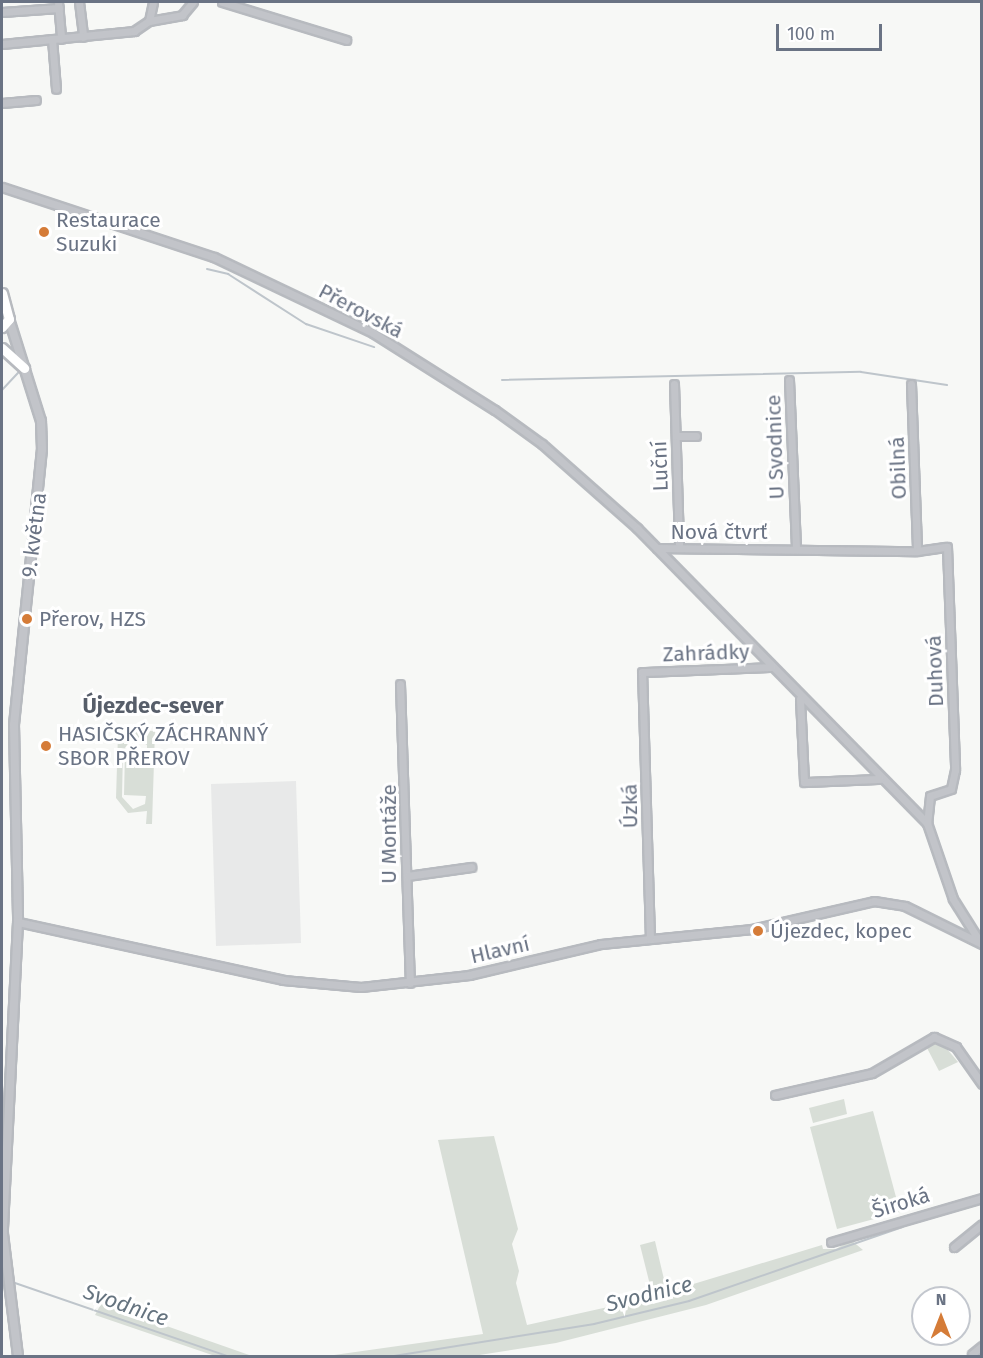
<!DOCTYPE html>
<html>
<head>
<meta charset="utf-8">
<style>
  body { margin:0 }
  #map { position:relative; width:983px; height:1358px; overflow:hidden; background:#f7f8f6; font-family:"Fira Sans",sans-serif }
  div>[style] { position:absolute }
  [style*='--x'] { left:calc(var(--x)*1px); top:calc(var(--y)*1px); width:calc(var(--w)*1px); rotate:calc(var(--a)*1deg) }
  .built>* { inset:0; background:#e8e9e9 }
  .green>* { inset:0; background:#d8ded7 }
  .stream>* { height:2px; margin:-1px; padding:0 1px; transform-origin:1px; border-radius:1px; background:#bec5cb }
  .roads { filter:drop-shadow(2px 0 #b7babf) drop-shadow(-2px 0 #b7babf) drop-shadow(0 2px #b7babf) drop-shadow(0 -2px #b7babf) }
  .minor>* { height:7px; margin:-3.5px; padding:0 3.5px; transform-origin:3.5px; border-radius:3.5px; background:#c2c4c9 }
  .tertiary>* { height:8px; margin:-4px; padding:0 4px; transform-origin:4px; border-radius:4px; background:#c2c4c9 }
  .secondary>* { height:9px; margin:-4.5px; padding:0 4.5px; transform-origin:4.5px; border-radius:4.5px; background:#fff }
  .dots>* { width:16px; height:16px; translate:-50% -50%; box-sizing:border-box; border:3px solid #fff; border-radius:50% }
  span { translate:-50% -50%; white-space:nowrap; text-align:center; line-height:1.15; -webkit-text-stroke:6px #fff; paint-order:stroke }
  .poi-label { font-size:21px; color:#6a7384 }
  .left { translate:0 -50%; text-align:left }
  .street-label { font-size:21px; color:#6a7384 }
  .neighbourhood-label { font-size:22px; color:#575e6a; font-weight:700 }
  .water-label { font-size:22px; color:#65737f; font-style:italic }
  .frame { position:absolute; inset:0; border:3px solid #6a7384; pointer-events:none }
  .north { position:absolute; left:911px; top:1286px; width:60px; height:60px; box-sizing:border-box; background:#fff; border:2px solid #c3c7ce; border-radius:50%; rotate:0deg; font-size:16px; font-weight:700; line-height:24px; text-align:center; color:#6a7384 }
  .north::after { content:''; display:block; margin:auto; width:21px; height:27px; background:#d57c38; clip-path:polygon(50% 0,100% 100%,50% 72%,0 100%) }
  .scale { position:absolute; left:776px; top:24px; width:106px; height:27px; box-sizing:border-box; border:3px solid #6a7384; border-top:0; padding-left:8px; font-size:18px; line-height:21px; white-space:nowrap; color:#6a7384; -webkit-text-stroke:4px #fff; paint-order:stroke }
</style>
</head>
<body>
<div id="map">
  <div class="built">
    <i style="clip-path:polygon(296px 781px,301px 943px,216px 946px,211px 784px)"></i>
  </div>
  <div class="green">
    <i style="clip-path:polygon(evenodd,133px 730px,155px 731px,152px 824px,146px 824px,147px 811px,128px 813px,116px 798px,118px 734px,125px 734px,125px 739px,133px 730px,139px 740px,147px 745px,147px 753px,125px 752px,124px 795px,146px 796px,145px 804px,133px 809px,122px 797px,123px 751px,129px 742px,139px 740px)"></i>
    <i style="clip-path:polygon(934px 1043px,942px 1043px,958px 1062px,939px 1071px,927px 1048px)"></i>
    <i style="clip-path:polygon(844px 1099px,847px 1114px,813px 1123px,809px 1108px)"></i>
    <i style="clip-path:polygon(873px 1111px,900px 1212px,837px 1229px,810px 1127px)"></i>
    <i style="clip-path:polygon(494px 1136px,518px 1229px,512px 1244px,519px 1271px,516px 1283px,527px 1325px,653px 1297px,640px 1245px,655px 1241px,667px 1292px,822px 1245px,823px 1249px,836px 1249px,851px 1240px,863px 1250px,706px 1305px,556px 1343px,473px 1356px,327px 1356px,483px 1334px,438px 1140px)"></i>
    <i style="clip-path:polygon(101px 1304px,138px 1316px,252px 1356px,215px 1356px,95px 1315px)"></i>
  </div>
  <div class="stream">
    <i style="--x:207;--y:269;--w:22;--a:13"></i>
    <i style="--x:228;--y:274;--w:93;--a:32.7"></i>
    <i style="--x:306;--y:324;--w:72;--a:18.7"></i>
    <i style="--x:502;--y:380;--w:359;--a:-1.3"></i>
    <i style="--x:861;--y:372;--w:87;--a:8.6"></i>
    <i style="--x:2;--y:390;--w:25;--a:-47"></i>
    <i style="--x:2;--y:1278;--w:1;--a:90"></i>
    <i style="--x:15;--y:1283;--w:224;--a:19"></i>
    <i style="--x:394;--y:1356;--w:203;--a:-9.1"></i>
    <i style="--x:594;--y:1324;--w:98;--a:-13.6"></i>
    <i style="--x:689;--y:1301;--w:226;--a:-19.1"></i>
  </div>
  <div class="roads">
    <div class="minor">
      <i style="--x:58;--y:2;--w:37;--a:85"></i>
      <i style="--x:79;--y:2;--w:35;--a:83"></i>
      <i style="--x:222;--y:2;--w:130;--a:17"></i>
      <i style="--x:2;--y:12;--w:57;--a:-4"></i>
      <i style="--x:149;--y:21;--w:34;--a:-10"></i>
      <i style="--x:182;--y:15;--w:17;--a:-50"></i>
      <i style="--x:52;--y:39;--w:50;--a:85.4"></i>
      <i style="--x:2;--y:44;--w:133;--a:-5.6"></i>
      <i style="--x:134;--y:31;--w:18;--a:-34"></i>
      <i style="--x:149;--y:21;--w:19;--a:-78"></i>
      <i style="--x:2;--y:103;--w:34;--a:-5"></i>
      <i style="--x:2;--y:187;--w:223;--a:18.3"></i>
      <i style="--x:214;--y:257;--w:176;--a:25.5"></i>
      <i style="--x:373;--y:333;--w:144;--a:32.3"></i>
      <i style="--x:495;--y:410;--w:58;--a:35.9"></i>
      <i style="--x:542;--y:444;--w:127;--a:41.5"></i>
      <i style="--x:637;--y:528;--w:414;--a:45.5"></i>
      <i style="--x:789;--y:380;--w:169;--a:87.6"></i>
      <i style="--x:674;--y:384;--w:163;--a:88.2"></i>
      <i style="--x:911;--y:384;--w:167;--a:87.9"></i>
      <i style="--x:676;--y:436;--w:20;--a:0"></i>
      <i style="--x:657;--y:548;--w:260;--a:0.7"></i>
      <i style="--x:917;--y:551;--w:30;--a:-8"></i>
      <i style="--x:947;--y:547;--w:223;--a:87.9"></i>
      <i style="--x:955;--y:770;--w:19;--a:102"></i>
      <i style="--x:951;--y:789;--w:22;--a:162"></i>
      <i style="--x:930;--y:796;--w:27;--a:96"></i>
      <i style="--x:927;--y:823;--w:80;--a:71.1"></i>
      <i style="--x:953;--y:899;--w:51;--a:57.9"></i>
      <i style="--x:400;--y:684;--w:299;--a:88.1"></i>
      <i style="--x:800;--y:699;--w:83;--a:87.2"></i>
      <i style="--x:804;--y:782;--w:76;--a:-2.3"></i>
      <i style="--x:407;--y:876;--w:65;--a:-8"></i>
      <i style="--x:18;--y:922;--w:271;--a:12.3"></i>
      <i style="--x:283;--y:980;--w:78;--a:5.1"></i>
      <i style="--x:361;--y:987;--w:109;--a:-6.3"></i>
      <i style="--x:469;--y:975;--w:136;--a:-13.2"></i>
      <i style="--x:601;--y:944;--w:152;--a:-5.7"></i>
      <i style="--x:752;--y:929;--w:125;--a:-12.9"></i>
      <i style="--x:874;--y:901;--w:31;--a:9"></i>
      <i style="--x:905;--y:906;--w:86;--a:26.3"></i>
      <i style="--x:650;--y:939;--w:267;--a:-91.7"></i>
      <i style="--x:642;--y:672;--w:130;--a:-2.2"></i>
      <i style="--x:775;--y:1095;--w:99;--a:-12.8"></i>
      <i style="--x:872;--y:1073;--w:72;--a:-30.1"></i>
      <i style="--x:934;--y:1037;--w:24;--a:24"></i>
      <i style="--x:956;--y:1047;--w:45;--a:54.9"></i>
      <i style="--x:831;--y:1242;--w:157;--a:-16.2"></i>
      <i style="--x:954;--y:1247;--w:36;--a:-39"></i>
      <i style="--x:972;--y:1354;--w:13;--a:-39"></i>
    </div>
    <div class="tertiary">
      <i style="--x:9;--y:319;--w:107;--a:72.6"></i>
      <i style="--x:41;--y:421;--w:28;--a:88"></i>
      <i style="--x:42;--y:449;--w:277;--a:95.8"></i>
      <i style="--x:14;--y:725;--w:197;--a:88.8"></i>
      <i style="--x:18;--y:922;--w:312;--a:92.8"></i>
      <i style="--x:3;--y:1234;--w:123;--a:83"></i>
    </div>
    <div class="secondary">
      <i style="--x:2;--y:293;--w:27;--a:75"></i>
      <i style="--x:9;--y:319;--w:11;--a:131"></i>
      <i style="--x:2;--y:348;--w:30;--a:42"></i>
    </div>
  </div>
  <div class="dots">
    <i style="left:44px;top:232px;background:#d57c38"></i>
    <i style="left:27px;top:619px;background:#d57c38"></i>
    <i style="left:46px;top:746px;background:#d57c38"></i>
    <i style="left:758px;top:931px;background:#d57c38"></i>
  </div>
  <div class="poi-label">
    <span class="left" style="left:56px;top:232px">Restaurace<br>Suzuki</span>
    <span class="left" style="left:39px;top:619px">Přerov, HZS</span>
    <span class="left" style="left:58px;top:746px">HASIČSKÝ ZÁCHRANNÝ<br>SBOR PŘEROV</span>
    <span class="left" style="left:770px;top:931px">Újezdec, kopec</span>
  </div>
  <div class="street-label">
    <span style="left:361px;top:311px;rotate:28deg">Přerovská</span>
    <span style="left:775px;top:447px;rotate:-92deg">U Svodnice</span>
    <span style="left:660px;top:466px;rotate:-92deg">Luční</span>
    <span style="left:898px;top:468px;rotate:-92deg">Obilná</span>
    <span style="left:719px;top:532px">Nová čtvrť</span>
    <span style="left:34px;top:535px;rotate:-83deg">9. května</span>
    <span style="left:706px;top:653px;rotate:-2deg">Zahrádky</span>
    <span style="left:935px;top:671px;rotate:-92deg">Duhová</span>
    <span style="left:630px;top:806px;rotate:-91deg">Úzká</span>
    <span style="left:389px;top:834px;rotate:-90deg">U Montáže</span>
    <span style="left:500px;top:950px;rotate:-13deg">Hlavní</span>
    <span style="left:901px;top:1203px;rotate:-17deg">Široká</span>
  </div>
  <div class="neighbourhood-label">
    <span style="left:153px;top:706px">Újezdec-sever</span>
  </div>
  <div class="water-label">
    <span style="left:649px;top:1294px;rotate:-14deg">Svodnice</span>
    <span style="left:126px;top:1305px;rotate:19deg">Svodnice</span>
  </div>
  <div class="frame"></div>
  <div class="north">N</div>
  <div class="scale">100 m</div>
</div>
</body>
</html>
